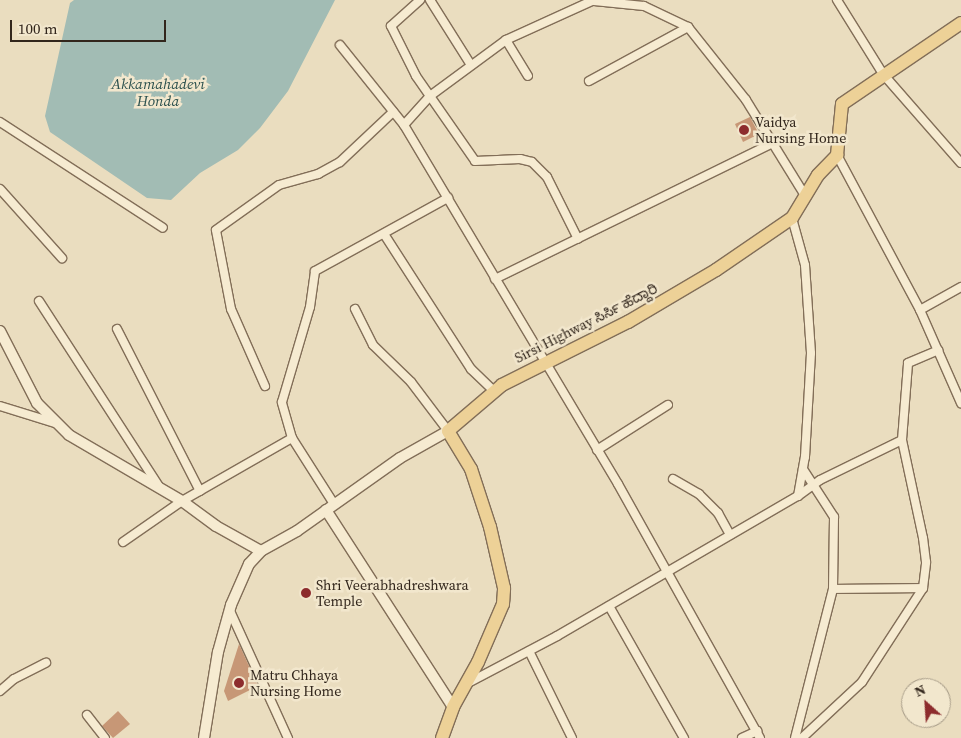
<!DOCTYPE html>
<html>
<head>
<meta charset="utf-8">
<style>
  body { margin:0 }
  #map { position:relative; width:961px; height:738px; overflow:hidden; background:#eaddbf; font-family:"Source Serif 4","Noto Sans Kannada",serif }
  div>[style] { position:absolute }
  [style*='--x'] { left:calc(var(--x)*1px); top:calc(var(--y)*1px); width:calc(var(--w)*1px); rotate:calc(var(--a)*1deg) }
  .water>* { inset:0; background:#a2bcb4 }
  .building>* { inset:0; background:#c79776 }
  .roads { filter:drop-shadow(1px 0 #826e58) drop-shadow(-1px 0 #826e58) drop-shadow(0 1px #826e58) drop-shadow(0 -1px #826e58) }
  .minor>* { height:8px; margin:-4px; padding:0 4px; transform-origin:4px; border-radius:4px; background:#f6ebd1 }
  .tertiary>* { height:10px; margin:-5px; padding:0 5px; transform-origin:5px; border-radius:5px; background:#f6ebd1 }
  .primary>* { height:12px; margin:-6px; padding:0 6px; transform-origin:6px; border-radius:6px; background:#edd197 }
  .dots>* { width:14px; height:14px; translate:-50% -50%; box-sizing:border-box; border:2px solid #f2e7cd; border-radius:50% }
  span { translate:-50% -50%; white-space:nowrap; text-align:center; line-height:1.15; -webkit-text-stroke:5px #f2e7cd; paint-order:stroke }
  .poi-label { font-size:14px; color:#32261c }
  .left { translate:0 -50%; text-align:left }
  .street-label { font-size:14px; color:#32261c }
  .water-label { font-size:15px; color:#2c514e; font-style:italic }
  .north { position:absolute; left:901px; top:678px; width:50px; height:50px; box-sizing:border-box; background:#f2e7cd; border:1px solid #a59a86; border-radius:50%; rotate:334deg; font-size:14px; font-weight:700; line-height:20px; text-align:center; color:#32261c }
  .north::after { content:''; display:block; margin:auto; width:18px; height:22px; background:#8d2c2d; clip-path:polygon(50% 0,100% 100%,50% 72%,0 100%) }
  .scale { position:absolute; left:10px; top:20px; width:156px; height:22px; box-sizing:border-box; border:2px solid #32261c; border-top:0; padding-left:6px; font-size:15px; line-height:18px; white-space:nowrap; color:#32261c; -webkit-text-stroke:4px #f2e7cd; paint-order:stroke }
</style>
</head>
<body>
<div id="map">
  <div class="water">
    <i style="clip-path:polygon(74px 0,335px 0,288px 91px,260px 128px,238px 150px,200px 173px,171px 200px,147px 198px,50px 132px,45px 116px,70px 3px)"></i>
  </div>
  <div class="building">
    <i style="clip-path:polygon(750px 117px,759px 134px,743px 142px,735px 124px)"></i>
    <i style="clip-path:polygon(239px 644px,258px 686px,228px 701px,224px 691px)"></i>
    <i style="clip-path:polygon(118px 711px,130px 724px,113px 738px,102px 726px)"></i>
  </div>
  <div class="roads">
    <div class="minor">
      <i style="--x:420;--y:0;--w:39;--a:138"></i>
      <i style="--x:391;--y:26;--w:56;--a:63.4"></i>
      <i style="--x:416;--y:76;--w:103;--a:55.2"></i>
      <i style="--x:475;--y:161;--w:45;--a:-2.5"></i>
      <i style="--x:520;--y:159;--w:12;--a:14"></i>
      <i style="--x:532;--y:162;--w:21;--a:45"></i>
      <i style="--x:547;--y:177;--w:69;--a:63.4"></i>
      <i style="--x:430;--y:0;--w:77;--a:57.8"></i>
      <i style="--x:594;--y:0;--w:97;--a:155.6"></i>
      <i style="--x:506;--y:40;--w:94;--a:143.6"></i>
      <i style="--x:430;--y:96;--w:39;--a:132"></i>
      <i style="--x:404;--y:125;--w:418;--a:59.2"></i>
      <i style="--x:618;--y:484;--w:291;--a:60.8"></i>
      <i style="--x:837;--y:0;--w:87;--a:58.1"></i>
      <i style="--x:883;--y:74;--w:118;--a:48.8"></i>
      <i style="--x:594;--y:1;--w:50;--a:5.7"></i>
      <i style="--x:644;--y:6;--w:49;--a:25.5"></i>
      <i style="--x:688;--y:27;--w:93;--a:51.5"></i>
      <i style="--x:746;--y:100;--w:114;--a:58.3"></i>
      <i style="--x:506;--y:40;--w:42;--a:58.6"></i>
      <i style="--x:340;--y:45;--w:102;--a:51.3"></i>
      <i style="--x:589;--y:81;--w:113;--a:-28.6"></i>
      <i style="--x:0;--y:122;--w:194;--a:33"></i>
      <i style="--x:837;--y:155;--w:176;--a:61.8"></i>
      <i style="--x:920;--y:310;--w:102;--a:66.2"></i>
      <i style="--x:0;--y:189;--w:93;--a:48.1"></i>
      <i style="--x:384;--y:234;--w:161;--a:57.2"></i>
      <i style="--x:471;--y:369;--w:32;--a:44"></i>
      <i style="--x:495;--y:279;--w:309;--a:-26.1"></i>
      <i style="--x:39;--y:301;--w:223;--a:57.1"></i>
      <i style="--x:355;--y:309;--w:40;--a:63.4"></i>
      <i style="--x:373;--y:345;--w:53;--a:44.2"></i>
      <i style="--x:411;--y:382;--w:61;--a:52.9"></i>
      <i style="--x:920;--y:310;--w:47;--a:-29.3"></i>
      <i style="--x:117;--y:329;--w:182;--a:62.9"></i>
      <i style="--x:265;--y:386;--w:84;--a:-113.8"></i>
      <i style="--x:231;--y:309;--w:80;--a:-100.8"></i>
      <i style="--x:216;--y:230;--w:77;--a:-35.5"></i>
      <i style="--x:279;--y:185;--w:41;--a:-15.8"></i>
      <i style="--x:318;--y:174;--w:25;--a:-29"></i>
      <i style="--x:340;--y:162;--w:73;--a:-43.3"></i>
      <i style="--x:0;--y:406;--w:58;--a:17.2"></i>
      <i style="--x:597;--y:450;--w:84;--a:-32.4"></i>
      <i style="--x:673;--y:479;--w:30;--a:30"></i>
      <i style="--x:699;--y:494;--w:27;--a:45"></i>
      <i style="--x:718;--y:513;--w:25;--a:61"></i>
      <i style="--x:798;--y:496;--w:27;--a:-36"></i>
      <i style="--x:820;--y:480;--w:91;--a:-26"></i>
      <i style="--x:902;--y:440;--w:77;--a:-85.5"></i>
      <i style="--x:908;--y:363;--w:33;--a:-23"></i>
      <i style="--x:334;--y:504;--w:78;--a:-122.5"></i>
      <i style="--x:292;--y:438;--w:37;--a:-106"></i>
      <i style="--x:282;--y:402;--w:99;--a:-73.6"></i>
      <i style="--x:310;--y:307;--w:36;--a:-82"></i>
      <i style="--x:315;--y:271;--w:152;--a:-28.8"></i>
      <i style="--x:123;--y:542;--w:72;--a:-34.8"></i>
      <i style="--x:182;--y:501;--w:127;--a:-29.8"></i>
      <i style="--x:833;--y:589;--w:90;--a:-0.6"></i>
      <i style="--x:609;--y:606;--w:152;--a:60.4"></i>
      <i style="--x:230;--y:611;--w:140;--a:65.5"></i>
      <i style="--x:529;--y:651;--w:97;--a:63.7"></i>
      <i style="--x:468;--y:683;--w:101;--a:-27.8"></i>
      <i style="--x:557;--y:636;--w:279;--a:-30.2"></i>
      <i style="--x:798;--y:496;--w:40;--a:-80"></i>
      <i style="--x:805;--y:457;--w:104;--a:-86.7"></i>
      <i style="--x:811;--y:353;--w:88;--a:-93.9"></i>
      <i style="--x:805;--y:265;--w:49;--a:-105.5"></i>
      <i style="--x:0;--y:691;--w:18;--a:-41"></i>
      <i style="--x:14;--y:679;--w:36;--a:-27"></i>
      <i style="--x:87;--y:715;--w:29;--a:52"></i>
      <i style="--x:742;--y:738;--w:17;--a:-25"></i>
      <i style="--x:795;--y:738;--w:154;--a:-75.7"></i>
      <i style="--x:833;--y:589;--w:72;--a:-89.2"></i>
      <i style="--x:834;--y:517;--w:57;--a:-122.9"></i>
      <i style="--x:802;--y:738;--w:82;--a:-43"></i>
      <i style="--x:862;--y:682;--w:112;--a:-57"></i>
      <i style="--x:923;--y:588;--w:26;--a:-83"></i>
      <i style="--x:926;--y:562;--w:24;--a:-97"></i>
      <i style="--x:923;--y:538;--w:100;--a:-102.1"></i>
    </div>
    <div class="tertiary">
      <i style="--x:0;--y:331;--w:81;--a:62.8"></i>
      <i style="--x:37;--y:403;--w:45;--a:45"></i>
      <i style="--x:69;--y:435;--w:131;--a:30.3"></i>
      <i style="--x:182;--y:501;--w:42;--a:36.3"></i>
      <i style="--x:216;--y:526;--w:51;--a:29.1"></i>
      <i style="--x:326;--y:510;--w:234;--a:57.2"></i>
      <i style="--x:204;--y:738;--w:87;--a:-80.8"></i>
      <i style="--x:218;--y:652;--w:49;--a:-74.5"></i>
      <i style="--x:231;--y:605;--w:45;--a:-66.3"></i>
      <i style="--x:249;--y:564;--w:18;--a:-47"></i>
      <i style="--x:261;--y:551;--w:41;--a:-29.1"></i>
      <i style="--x:297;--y:531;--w:126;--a:-35.3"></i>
      <i style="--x:400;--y:458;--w:55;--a:-29.4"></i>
    </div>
    <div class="primary">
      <i style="--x:442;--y:738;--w:33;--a:-70"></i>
      <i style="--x:453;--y:707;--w:51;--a:-60.9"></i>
      <i style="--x:478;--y:662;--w:63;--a:-66.7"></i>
      <i style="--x:503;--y:604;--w:16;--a:-86"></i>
      <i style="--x:504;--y:588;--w:63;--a:-102.9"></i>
      <i style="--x:490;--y:527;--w:61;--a:-108.1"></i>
      <i style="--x:471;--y:469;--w:44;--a:-121.2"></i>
      <i style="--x:448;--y:431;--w:71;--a:-40.4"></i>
      <i style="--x:502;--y:385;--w:141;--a:-26.6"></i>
      <i style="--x:628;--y:322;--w:102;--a:-30.6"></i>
      <i style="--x:716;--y:270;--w:92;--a:-34.4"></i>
      <i style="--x:792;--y:218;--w:50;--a:-58.8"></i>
      <i style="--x:818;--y:175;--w:28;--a:-46"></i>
      <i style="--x:837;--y:155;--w:51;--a:-84.4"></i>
      <i style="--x:842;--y:104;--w:144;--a:-34.2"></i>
    </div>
  </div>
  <div class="dots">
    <i style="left:744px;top:130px;background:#8d2c2d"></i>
    <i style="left:306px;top:593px;background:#8d2c2d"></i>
    <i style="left:239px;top:683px;background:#8d2c2d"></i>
  </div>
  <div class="poi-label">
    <span class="left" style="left:755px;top:130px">Vaidya<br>Nursing Home</span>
    <span class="left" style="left:316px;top:593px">Shri Veerabhadreshwara<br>Temple</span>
    <span class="left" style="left:250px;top:683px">Matru Chhaya<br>Nursing Home</span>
  </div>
  <div class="street-label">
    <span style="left:586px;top:323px;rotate:-27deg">Sirsi Highway ಸಿರ್ಸಿ ಹೆದ್ದಾರಿ</span>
  </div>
  <div class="water-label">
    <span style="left:158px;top:92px">Akkamahadevi<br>Honda</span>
  </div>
  <div class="north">N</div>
  <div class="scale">100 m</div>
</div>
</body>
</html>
